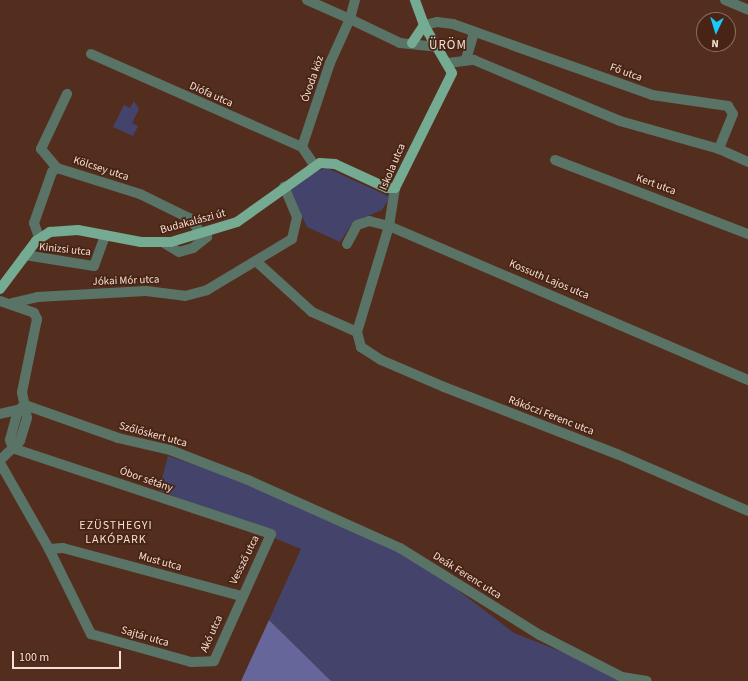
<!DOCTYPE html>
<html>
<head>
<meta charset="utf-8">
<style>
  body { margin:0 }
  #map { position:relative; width:748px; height:681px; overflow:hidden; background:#532e1e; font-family:"Source Sans 3",sans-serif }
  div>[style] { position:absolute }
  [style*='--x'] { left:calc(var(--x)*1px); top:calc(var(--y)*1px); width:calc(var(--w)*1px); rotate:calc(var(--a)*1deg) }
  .green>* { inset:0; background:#44436c }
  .forest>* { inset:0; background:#67669a }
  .minor>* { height:10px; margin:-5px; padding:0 5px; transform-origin:5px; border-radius:5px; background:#597366 }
  .major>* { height:10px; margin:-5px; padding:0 5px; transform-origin:5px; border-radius:5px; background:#74ab92 }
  span { translate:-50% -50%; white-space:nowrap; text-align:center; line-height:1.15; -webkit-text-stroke:3.5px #472414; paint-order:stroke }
  .street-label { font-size:11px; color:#f6ded4 }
  .neighbourhood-label { font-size:12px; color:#f6ded4; letter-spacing:1px }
  .quarter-label { font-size:13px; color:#f6ded4; letter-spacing:1px }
  .north { position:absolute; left:696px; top:12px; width:40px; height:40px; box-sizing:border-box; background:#472414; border:1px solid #8d6e61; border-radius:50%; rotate:184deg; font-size:11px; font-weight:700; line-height:16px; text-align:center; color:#f6ded4 }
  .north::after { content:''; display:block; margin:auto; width:14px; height:18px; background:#17cafb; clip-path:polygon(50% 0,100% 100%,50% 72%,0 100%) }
  .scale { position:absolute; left:12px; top:651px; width:109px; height:18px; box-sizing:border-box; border:2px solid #f6ded4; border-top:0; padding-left:5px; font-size:12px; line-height:14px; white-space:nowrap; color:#f6ded4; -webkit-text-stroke:3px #472414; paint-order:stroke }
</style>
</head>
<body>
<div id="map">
  <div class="green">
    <i style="clip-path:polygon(134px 101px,139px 109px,132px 123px,138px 126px,133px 136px,113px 127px,124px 105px,130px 108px)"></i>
    <i style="clip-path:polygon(327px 168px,390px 197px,382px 210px,353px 222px,340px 242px,307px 227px,290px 190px,311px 173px)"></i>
    <i style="clip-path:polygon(168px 456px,273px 491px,420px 561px,514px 633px,636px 681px,331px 681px,269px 620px,301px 549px,159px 490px)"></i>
  </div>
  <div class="forest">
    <i style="clip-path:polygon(269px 620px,331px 681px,241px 681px)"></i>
  </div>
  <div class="minor">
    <i style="--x:355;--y:0;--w:20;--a:105"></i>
    <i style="--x:350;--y:19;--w:55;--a:25.6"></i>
    <i style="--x:400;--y:43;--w:37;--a:6"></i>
    <i style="--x:725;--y:0;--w:25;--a:23"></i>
    <i style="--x:424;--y:25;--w:13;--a:-13"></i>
    <i style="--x:437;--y:22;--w:16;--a:7"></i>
    <i style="--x:453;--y:24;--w:211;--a:19.6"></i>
    <i style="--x:652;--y:95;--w:77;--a:8.2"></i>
    <i style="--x:728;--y:106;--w:9;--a:58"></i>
    <i style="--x:733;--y:114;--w:38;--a:112"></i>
    <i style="--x:91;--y:54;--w:231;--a:23.8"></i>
    <i style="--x:302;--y:147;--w:22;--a:56"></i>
    <i style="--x:466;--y:59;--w:28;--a:-73"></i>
    <i style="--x:448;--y:63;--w:26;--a:-7"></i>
    <i style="--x:474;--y:60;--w:158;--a:22.7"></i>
    <i style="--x:620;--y:121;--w:103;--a:15.8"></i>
    <i style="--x:719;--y:149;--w:32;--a:24"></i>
    <i style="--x:302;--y:147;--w:89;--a:-71.6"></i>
    <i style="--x:330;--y:63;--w:48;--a:-65.6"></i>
    <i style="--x:350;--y:19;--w:47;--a:-156.2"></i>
    <i style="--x:555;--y:160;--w:207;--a:21"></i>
    <i style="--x:57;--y:168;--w:25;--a:-130"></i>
    <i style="--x:41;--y:149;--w:61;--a:-64.7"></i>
    <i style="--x:395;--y:188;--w:38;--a:99"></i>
    <i style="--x:389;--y:226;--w:111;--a:106.8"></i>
    <i style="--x:357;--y:332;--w:16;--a:75"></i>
    <i style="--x:361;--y:347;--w:24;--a:33"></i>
    <i style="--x:381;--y:360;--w:69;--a:23.2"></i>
    <i style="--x:444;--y:387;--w:186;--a:21.2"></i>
    <i style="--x:617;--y:454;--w:143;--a:23.5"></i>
    <i style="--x:39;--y:237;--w:15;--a:-110"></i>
    <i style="--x:34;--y:223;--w:54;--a:-70.6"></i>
    <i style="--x:52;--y:172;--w:6;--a:-39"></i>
    <i style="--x:57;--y:168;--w:87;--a:17.4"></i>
    <i style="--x:140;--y:194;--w:55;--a:26.1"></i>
    <i style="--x:189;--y:218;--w:19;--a:51"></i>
    <i style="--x:164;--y:243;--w:17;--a:31"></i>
    <i style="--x:179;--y:252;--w:15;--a:-16"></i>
    <i style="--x:193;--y:248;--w:18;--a:-38"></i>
    <i style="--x:207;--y:237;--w:6;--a:-90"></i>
    <i style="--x:347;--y:244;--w:21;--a:-62"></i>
    <i style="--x:357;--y:225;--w:13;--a:-18"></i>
    <i style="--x:369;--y:221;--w:21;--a:14"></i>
    <i style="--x:389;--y:226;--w:391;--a:23.2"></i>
    <i style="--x:25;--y:255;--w:70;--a:9.1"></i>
    <i style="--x:94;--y:266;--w:33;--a:-70"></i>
    <i style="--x:258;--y:263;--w:73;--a:42.2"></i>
    <i style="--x:312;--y:312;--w:49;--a:24"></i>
    <i style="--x:0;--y:301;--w:36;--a:19"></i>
    <i style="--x:34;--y:313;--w:7;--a:63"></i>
    <i style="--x:37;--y:319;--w:75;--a:101.6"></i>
    <i style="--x:22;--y:392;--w:26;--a:79"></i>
    <i style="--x:27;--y:418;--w:24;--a:107"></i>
    <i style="--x:20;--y:441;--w:28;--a:136"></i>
    <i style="--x:12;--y:303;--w:26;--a:-13"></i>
    <i style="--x:37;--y:297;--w:109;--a:-3.2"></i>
    <i style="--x:146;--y:291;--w:39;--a:7"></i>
    <i style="--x:185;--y:296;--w:23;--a:-15"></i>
    <i style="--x:207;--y:290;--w:99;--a:-31"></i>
    <i style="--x:292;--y:239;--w:23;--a:-77"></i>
    <i style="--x:297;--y:217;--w:33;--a:-113"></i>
    <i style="--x:25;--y:405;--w:99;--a:19.5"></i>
    <i style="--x:118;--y:438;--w:53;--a:13"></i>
    <i style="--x:170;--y:450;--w:84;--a:21"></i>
    <i style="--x:248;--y:480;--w:167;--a:24.1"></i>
    <i style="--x:400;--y:548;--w:165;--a:31.9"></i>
    <i style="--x:540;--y:635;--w:92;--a:27.1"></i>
    <i style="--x:622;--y:677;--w:25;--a:9"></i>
    <i style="--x:0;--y:414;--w:18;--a:-13"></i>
    <i style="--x:13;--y:448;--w:9;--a:-111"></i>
    <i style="--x:10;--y:440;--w:31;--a:-75"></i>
    <i style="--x:18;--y:410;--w:9;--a:-36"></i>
    <i style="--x:0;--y:463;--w:99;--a:60.3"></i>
    <i style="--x:49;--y:549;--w:95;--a:63.7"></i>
    <i style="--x:91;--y:634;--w:104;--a:15.6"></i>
    <i style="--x:191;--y:662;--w:23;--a:-2"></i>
    <i style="--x:214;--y:661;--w:139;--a:-65.8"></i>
    <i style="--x:271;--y:534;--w:272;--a:-161.6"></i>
    <i style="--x:49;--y:549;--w:14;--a:-4"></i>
    <i style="--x:63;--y:548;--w:184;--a:15.1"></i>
  </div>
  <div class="major">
    <i style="--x:412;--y:43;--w:22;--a:-56"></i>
    <i style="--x:0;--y:289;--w:60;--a:-53.1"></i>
    <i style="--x:36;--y:241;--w:17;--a:-33"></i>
    <i style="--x:50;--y:232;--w:28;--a:-4"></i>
    <i style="--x:78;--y:230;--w:64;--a:10.8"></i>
    <i style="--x:141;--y:242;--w:30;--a:0"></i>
    <i style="--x:171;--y:242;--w:69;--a:-16.9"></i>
    <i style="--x:237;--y:222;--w:102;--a:-35.4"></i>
    <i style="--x:320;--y:163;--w:15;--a:4"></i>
    <i style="--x:335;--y:164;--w:57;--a:24.8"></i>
    <i style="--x:387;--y:188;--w:8;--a:0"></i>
    <i style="--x:395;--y:188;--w:128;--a:-63.6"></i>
    <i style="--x:452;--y:73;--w:56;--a:-120.3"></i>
    <i style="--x:424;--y:25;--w:27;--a:-110"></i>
  </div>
  <div class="street-label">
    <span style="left:626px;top:73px;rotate:20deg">Fő utca</span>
    <span style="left:313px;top:79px;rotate:-71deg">Óvoda köz</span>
    <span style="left:211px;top:95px;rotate:24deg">Diófa utca</span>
    <span style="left:393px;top:167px;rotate:-67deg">Iskola utca</span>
    <span style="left:101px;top:169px;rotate:18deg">Kölcsey utca</span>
    <span style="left:656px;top:185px;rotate:20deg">Kert utca</span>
    <span style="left:193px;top:222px;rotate:-15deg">Budakalászi út</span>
    <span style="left:65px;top:250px;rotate:6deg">Kinizsi utca</span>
    <span style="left:549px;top:280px;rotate:23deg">Kossuth Lajos utca</span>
    <span style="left:126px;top:281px;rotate:-2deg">Jókai Mór utca</span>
    <span style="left:551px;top:416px;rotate:21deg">Rákóczi Ferenc utca</span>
    <span style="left:153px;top:435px;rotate:15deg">Szőlőskert utca</span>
    <span style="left:146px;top:480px;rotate:19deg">Óbor sétány</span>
    <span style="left:245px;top:560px;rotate:-64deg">Vessző utca</span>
    <span style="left:160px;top:562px;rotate:15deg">Must utca</span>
    <span style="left:467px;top:576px;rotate:32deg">Deák Ferenc utca</span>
    <span style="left:212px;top:634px;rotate:-66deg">Akó utca</span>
    <span style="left:145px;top:637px;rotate:16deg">Sajtár utca</span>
  </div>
  <div class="neighbourhood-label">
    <span style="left:116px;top:533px">EZÜSTHEGYI<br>LAKÓPARK</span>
  </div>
  <div class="quarter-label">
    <span style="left:448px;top:45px">ÜRÖM</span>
  </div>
  <div class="north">N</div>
  <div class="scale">100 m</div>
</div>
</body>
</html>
